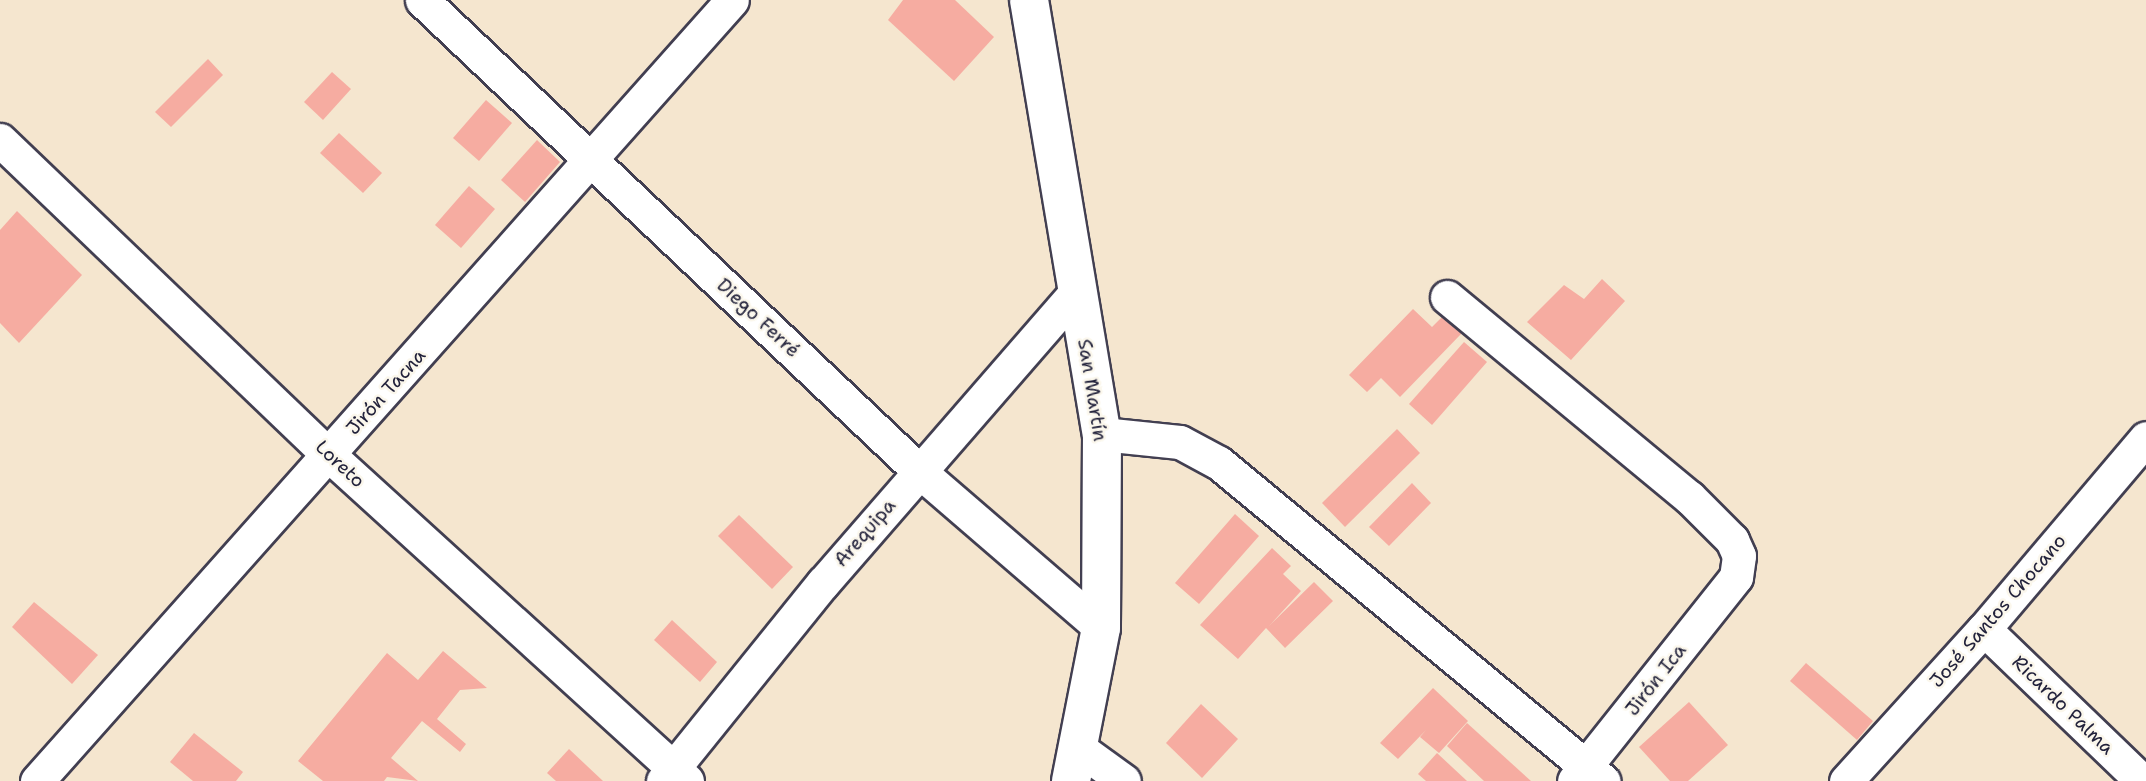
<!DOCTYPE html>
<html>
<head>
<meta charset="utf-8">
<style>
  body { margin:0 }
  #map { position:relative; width:2146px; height:781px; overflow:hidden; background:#f5e6cf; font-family:"Shantell Sans",sans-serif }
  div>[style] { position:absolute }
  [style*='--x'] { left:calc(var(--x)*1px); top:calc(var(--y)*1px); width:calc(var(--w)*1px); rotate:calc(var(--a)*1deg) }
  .building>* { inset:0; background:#f6aca1 }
  .roads { filter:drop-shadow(2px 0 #423f51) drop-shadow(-2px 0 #423f51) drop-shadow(0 2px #423f51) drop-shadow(0 -2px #423f51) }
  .minor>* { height:33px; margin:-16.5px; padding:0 16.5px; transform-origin:16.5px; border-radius:16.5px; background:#fff }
  .tertiary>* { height:38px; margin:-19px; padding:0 19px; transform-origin:19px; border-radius:19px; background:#fff }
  span { translate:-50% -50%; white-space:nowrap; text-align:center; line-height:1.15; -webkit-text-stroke:5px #fbf7ec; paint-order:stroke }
  .street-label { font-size:19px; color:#22223b }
</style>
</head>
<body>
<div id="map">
  <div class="building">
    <i style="clip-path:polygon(903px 0,955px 0,994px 37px,954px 81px,888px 20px)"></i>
    <i style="clip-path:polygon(208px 59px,223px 75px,171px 127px,155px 112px)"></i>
    <i style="clip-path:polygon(332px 72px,351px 89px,323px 120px,304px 102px)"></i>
    <i style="clip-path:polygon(486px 100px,512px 123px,479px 161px,453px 138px)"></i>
    <i style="clip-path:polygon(339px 133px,382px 173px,363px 193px,320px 153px)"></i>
    <i style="clip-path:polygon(537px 140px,560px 162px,525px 202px,501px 180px)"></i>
    <i style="clip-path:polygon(469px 186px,495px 209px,461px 248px,435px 225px)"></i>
    <i style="clip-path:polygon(17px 211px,82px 275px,19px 343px,0 323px,0 230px)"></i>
    <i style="clip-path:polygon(1602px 279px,1625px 301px,1571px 360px,1527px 322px,1564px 285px,1584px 299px)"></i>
    <i style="clip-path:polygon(1413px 309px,1432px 327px,1444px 315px,1462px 333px,1400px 397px,1381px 378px,1367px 392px,1349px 375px)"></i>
    <i style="clip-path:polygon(1464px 342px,1487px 362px,1432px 425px,1409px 404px)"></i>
    <i style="clip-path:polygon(1397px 429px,1420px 453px,1345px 527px,1322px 503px)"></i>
    <i style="clip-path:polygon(1412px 483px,1431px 503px,1389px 546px,1369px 527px)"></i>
    <i style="clip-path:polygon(1235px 514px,1259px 536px,1199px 604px,1175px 583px)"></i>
    <i style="clip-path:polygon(739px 515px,793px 567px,772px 589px,718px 536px)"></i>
    <i style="clip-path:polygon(1272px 548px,1291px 566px,1283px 574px,1301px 591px,1269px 626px,1314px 582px,1333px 601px,1285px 648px,1266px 628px,1238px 659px,1200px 625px)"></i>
    <i style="clip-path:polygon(34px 602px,98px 655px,72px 684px,12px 627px)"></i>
    <i style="clip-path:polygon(672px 620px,717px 662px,700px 682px,654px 640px)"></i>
    <i style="clip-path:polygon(443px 651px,487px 688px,460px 690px,437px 719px,466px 744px,460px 752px,422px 721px,391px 758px,418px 781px,387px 777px,384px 781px,323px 781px,298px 761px,387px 653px,418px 680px)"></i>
    <i style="clip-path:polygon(1806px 663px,1873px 721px,1857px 740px,1790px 681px)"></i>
    <i style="clip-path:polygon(1433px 688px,1468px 721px,1439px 753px,1420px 737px,1426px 730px,1398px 759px,1380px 743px)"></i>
    <i style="clip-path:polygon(1689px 702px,1728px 745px,1688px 781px,1670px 781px,1639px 747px)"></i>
    <i style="clip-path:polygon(1201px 704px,1238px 739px,1202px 778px,1166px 743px)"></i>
    <i style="clip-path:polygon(1467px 723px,1531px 781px,1484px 781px,1447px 746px)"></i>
    <i style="clip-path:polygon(194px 733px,243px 772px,236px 781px,193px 781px,170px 762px)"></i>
    <i style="clip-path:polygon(569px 749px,603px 781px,556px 781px,547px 773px)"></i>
    <i style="clip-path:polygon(1437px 753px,1467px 781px,1426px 781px,1418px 774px)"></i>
  </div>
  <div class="roads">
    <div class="minor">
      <i style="--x:422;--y:0;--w:685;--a:43.46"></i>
      <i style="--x:919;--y:471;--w:240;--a:40.8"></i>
      <i style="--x:0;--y:140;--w:455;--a:43.8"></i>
      <i style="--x:329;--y:455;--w:484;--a:42.3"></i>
      <i style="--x:1447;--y:297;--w:314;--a:39.6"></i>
      <i style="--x:1689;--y:497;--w:61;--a:45"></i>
      <i style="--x:1732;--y:540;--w:17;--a:66"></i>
      <i style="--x:1739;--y:556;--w:21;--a:98"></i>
      <i style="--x:1736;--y:577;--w:260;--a:128.5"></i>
      <i style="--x:1102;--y:434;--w:78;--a:5.9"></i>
      <i style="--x:1180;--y:442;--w:44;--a:28.3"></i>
      <i style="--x:1219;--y:463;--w:499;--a:39.6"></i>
      <i style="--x:1984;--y:629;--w:219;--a:43.9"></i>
      <i style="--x:1080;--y:749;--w:54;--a:36"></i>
      <i style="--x:37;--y:781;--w:1045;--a:-48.33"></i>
      <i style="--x:663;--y:781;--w:255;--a:-51.1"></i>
      <i style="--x:823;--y:583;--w:384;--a:-49"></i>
      <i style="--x:1846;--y:781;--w:205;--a:-47.8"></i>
      <i style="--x:1984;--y:629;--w:250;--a:-49.7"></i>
    </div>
    <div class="tertiary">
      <i style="--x:1029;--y:0;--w:440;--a:80.5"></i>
      <i style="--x:1102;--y:434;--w:194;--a:90.3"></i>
      <i style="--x:1101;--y:628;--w:156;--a:101.1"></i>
    </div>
  </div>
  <div class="street-label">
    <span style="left:758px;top:318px;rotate:43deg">Diego Ferré</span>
    <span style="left:1092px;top:390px;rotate:81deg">San Martín</span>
    <span style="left:386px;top:392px;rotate:-48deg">Jirón Tacna</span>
    <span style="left:340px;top:464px;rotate:43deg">Loreto</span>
    <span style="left:865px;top:533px;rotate:-49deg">Arequipa</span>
    <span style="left:1998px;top:611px;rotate:-49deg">José Santos Chocano</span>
    <span style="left:1656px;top:680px;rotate:-52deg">Jirón Ica</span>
    <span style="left:2063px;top:705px;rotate:44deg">Ricardo Palma</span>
  </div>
</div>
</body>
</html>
